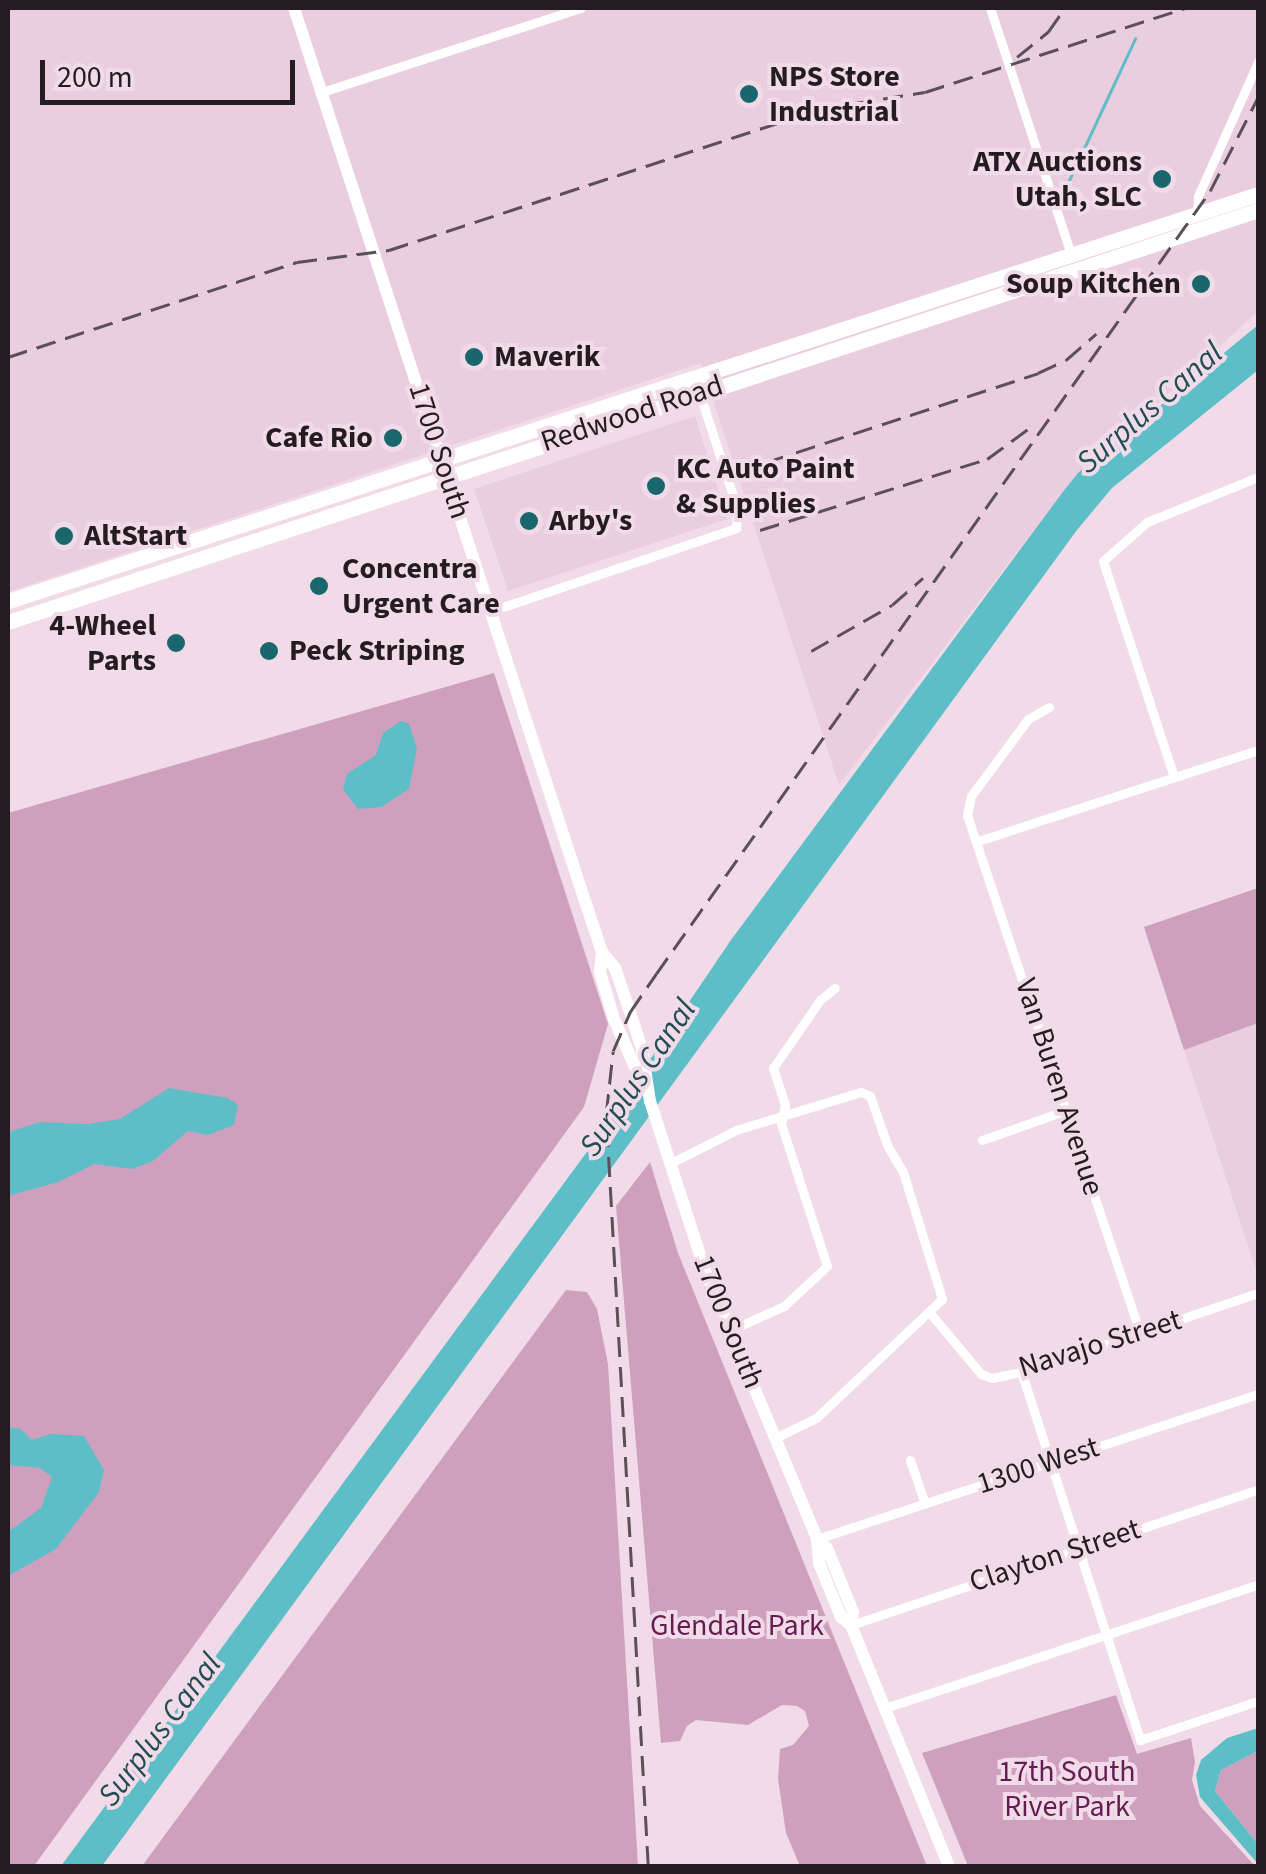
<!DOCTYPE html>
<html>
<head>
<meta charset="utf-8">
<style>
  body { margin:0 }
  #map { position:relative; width:1266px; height:1874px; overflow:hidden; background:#f1dbe8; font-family:"Source Sans 3",sans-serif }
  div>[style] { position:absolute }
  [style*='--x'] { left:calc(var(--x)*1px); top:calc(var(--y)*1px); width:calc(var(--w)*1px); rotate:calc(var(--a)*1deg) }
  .built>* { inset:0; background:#eacddf }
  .green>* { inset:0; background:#cfa0be }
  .water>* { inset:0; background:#5dbec8 }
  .stream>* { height:2.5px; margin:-1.25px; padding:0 1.25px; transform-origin:1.25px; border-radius:1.25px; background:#5dbec8 }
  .street>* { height:9px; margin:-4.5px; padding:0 4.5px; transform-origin:4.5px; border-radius:4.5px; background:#fff }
  .secondary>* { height:12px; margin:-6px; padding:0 6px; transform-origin:6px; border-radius:6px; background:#fff }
  .primary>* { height:15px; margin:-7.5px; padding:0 7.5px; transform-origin:7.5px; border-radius:7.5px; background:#fff }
  .rail>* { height:2.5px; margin-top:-1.25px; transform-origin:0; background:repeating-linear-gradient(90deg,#5b5057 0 20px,transparent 0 30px) }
  .dots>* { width:28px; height:28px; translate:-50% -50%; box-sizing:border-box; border:5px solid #f1dbe8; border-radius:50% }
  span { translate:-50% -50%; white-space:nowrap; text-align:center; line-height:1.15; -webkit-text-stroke:8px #f1dbe8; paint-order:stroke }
  .poi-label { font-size:30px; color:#241c21; font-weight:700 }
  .left { translate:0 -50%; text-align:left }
  .right { translate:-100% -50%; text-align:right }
  .street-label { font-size:30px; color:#241c21 }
  .park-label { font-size:30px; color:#651c51 }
  .water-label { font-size:32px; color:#224e53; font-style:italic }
  .frame { position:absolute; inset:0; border:10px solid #241c21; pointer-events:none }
  .scale { position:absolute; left:40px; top:60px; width:255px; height:45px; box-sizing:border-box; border:5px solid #241c21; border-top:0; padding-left:12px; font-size:30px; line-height:35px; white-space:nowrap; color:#241c21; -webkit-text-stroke:8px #f1dbe8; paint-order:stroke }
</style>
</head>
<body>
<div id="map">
  <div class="built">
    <i style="clip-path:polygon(8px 8px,1258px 8px,1258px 311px,1065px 489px,839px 785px,701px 363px,8px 592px)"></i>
    <i style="clip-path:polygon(695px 416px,727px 519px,508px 591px,474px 489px)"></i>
    <i style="clip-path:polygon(1258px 888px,1258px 1276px,1144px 927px)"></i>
  </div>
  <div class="green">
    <i style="clip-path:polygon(494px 673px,608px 1024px,584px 1107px,34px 1866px,8px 1866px,8px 813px)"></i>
    <i style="clip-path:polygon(1258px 888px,1258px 1023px,1184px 1050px,1144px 927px)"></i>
    <i style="clip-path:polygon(650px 1162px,678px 1253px,927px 1866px,800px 1866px,786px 1833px,778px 1779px,780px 1749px,793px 1745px,809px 1726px,805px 1711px,797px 1706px,782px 1705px,748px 1725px,696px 1720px,687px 1726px,680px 1741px,661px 1743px,616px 1206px)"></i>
    <i style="clip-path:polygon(566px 1290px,587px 1292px,597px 1309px,608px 1364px,638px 1866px,142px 1866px)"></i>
    <i style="clip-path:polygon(1116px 1695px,1137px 1754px,1191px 1738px,1195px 1762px,1192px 1780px,1200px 1806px,1255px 1866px,968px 1866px,922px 1753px)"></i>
    <i style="clip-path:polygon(1258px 1751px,1258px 1844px,1215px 1791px,1221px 1770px)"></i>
  </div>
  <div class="water">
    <i style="clip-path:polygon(1258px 325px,1258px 370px,1112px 488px,1077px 530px,102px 1866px,61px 1866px,595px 1141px,731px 940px,1062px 493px,1078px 473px)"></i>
    <i style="clip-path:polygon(401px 721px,409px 724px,417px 748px,409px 789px,381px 807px,358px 809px,343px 789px,347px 774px,376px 755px,383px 733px)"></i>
    <i style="clip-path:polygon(169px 1088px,228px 1098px,238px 1105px,234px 1125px,208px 1135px,188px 1131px,153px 1161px,132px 1169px,94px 1164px,58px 1182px,8px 1196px,8px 1132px,40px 1122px,87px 1124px,120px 1119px)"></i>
    <i style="clip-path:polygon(8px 1427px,21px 1429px,32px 1440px,51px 1434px,84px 1436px,104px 1470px,99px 1492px,56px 1549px,8px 1576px,8px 1532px,41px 1508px,52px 1477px,40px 1468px,8px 1465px)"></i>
    <i style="clip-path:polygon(1258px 1728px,1258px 1751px,1221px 1770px,1215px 1791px,1258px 1844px,1258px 1864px,1200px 1797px,1196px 1775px,1201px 1760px,1227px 1738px)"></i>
  </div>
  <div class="stream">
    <i style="--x:1148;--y:8;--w:1;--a:0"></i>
    <i style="--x:1065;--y:189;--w:166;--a:-65"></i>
  </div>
  <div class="street">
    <i style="--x:990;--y:8;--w:262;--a:71.8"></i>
    <i style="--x:322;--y:92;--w:272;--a:-18"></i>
    <i style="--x:1197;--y:216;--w:20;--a:-87"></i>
    <i style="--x:1198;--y:196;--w:147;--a:-65.9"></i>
    <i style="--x:491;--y:611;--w:259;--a:-18.7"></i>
    <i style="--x:736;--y:528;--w:20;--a:-87"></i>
    <i style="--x:737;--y:508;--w:122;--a:-108.1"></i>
    <i style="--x:1049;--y:707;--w:24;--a:150"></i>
    <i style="--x:1028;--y:719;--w:96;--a:126.5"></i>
    <i style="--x:971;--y:796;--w:19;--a:102"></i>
    <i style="--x:967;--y:815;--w:546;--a:71.53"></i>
    <i style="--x:1174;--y:777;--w:227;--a:-108.2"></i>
    <i style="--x:1103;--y:561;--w:59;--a:-41.6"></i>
    <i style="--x:1147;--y:522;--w:120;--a:-22.1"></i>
    <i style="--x:978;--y:841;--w:294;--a:-18"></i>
    <i style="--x:982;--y:1140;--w:90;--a:-19.4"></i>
    <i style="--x:671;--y:1163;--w:73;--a:-26.9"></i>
    <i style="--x:736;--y:1130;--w:131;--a:-16.9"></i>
    <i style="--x:861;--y:1092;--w:10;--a:24"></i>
    <i style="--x:870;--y:1096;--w:54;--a:70.6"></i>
    <i style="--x:888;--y:1147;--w:29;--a:59"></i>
    <i style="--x:903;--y:1172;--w:133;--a:72.9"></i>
    <i style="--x:942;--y:1299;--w:173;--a:136.6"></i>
    <i style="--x:816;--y:1418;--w:46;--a:154"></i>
    <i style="--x:930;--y:1313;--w:80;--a:50.1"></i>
    <i style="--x:981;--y:1374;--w:12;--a:20"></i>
    <i style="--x:992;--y:1378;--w:38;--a:-12"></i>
    <i style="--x:1029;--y:1370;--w:242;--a:-18.6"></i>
    <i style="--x:731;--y:1330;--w:58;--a:-24.4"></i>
    <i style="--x:784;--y:1306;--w:59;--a:-42.9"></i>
    <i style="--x:827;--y:1266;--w:149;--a:-107.9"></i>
    <i style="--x:781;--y:1124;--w:19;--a:-78"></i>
    <i style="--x:785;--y:1105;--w:39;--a:-108"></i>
    <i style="--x:773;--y:1068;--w:83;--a:-55.3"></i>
    <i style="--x:820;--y:1000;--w:19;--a:-39"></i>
    <i style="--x:1021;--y:1371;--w:388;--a:72.1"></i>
    <i style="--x:1140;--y:1740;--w:124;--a:-18.3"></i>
    <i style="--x:910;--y:1460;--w:46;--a:71.2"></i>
    <i style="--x:817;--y:1539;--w:464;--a:-18.2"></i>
    <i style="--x:851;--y:1625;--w:429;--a:-18.4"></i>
    <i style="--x:885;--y:1708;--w:393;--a:-18.3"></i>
  </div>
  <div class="secondary">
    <i style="--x:294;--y:8;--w:927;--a:71.96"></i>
    <i style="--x:581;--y:889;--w:66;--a:71.6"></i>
    <i style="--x:602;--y:952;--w:21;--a:51"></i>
    <i style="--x:615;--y:968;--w:46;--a:71.2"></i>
    <i style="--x:630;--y:1012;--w:40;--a:72"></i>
    <i style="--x:642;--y:1050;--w:52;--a:81.1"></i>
    <i style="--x:650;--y:1101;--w:175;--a:72"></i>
    <i style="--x:704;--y:1267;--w:295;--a:67.4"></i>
    <i style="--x:817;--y:1539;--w:13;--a:42"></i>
    <i style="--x:827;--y:1548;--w:69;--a:67.9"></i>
    <i style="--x:853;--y:1612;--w:13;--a:99"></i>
    <i style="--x:851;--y:1625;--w:260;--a:67.9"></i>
    <i style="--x:602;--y:952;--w:20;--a:96"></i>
    <i style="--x:600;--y:972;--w:49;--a:73.4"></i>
    <i style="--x:614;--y:1019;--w:77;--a:66.4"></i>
    <i style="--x:817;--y:1539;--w:24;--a:85"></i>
    <i style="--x:819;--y:1563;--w:58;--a:67.8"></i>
    <i style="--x:841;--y:1617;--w:13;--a:39"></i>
  </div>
  <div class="primary">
    <i style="--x:8;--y:601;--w:1315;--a:-18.04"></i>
    <i style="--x:8;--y:622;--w:1316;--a:-18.24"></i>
  </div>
  <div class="rail">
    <i style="--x:1017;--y:57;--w:40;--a:-39"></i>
    <i style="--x:1048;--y:32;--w:29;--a:-55"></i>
    <i style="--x:8;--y:357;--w:304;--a:-18.2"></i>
    <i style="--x:297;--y:262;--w:93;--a:-7.4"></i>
    <i style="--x:389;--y:250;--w:458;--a:-18.1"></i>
    <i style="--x:824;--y:108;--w:102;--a:-9"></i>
    <i style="--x:925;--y:92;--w:273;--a:-17.9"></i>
    <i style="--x:739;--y:471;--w:315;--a:-18.1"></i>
    <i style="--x:1038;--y:373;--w:31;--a:-25"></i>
    <i style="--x:1066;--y:360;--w:40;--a:-41"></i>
    <i style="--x:760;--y:530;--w:238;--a:-17.4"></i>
    <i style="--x:987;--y:459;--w:51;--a:-36.2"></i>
    <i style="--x:811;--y:651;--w:93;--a:-29.6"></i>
    <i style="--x:892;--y:605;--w:41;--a:-41.1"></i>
    <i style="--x:648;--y:1866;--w:753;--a:-93.2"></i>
    <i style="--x:606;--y:1114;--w:63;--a:-83.7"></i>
    <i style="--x:613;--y:1051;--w:43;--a:-66.4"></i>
    <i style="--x:630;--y:1012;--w:46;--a:-55.6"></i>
    <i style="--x:656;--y:974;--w:959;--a:-54.72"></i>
    <i style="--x:1210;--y:191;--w:106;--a:-62.9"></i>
  </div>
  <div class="dots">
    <i style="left:749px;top:94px;background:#19666d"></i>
    <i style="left:1162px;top:179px;background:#19666d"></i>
    <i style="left:1201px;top:284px;background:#19666d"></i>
    <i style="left:474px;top:357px;background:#19666d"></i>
    <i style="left:393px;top:438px;background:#19666d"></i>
    <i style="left:656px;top:486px;background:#19666d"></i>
    <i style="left:529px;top:521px;background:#19666d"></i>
    <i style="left:64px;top:536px;background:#19666d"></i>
    <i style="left:319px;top:586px;background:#19666d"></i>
    <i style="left:176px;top:643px;background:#19666d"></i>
    <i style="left:269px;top:651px;background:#19666d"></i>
  </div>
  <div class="poi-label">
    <span class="left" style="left:769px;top:94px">NPS Store<br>Industrial</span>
    <span class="right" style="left:1142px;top:179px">ATX Auctions<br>Utah, SLC</span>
    <span class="right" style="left:1181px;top:284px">Soup Kitchen</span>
    <span class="left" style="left:494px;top:357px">Maverik</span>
    <span class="right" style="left:373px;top:438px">Cafe Rio</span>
    <span class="left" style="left:676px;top:486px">KC Auto Paint<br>&amp; Supplies</span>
    <span class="left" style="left:549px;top:521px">Arby's</span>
    <span class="left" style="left:84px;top:536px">AltStart</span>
    <span class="left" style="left:342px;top:586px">Concentra<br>Urgent Care</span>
    <span class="right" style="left:156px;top:643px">4-Wheel<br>Parts</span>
    <span class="left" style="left:289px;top:651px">Peck Striping</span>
  </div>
  <div class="street-label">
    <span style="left:632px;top:414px;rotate:-18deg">Redwood Road</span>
    <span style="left:439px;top:451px;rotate:72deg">1700 South</span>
    <span style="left:1059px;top:1087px;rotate:72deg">Van Buren Avenue</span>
    <span style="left:728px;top:1322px;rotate:68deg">1700 South</span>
    <span style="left:1100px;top:1344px;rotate:-17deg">Navajo Street</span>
    <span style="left:1038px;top:1466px;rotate:-18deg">1300 West</span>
    <span style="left:1055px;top:1556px;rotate:-18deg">Clayton Street</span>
  </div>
  <div class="park-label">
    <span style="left:737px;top:1626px">Glendale Park</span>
    <span style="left:1067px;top:1789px">17th South<br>River Park</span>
  </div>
  <div class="water-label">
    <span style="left:1150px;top:408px;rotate:-41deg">Surplus Canal</span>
    <span style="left:638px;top:1078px;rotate:-56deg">Surplus Canal</span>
    <span style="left:160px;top:1730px;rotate:-53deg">Surplus Canal</span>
  </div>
  <div class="frame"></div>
  <div class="scale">200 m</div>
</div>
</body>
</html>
